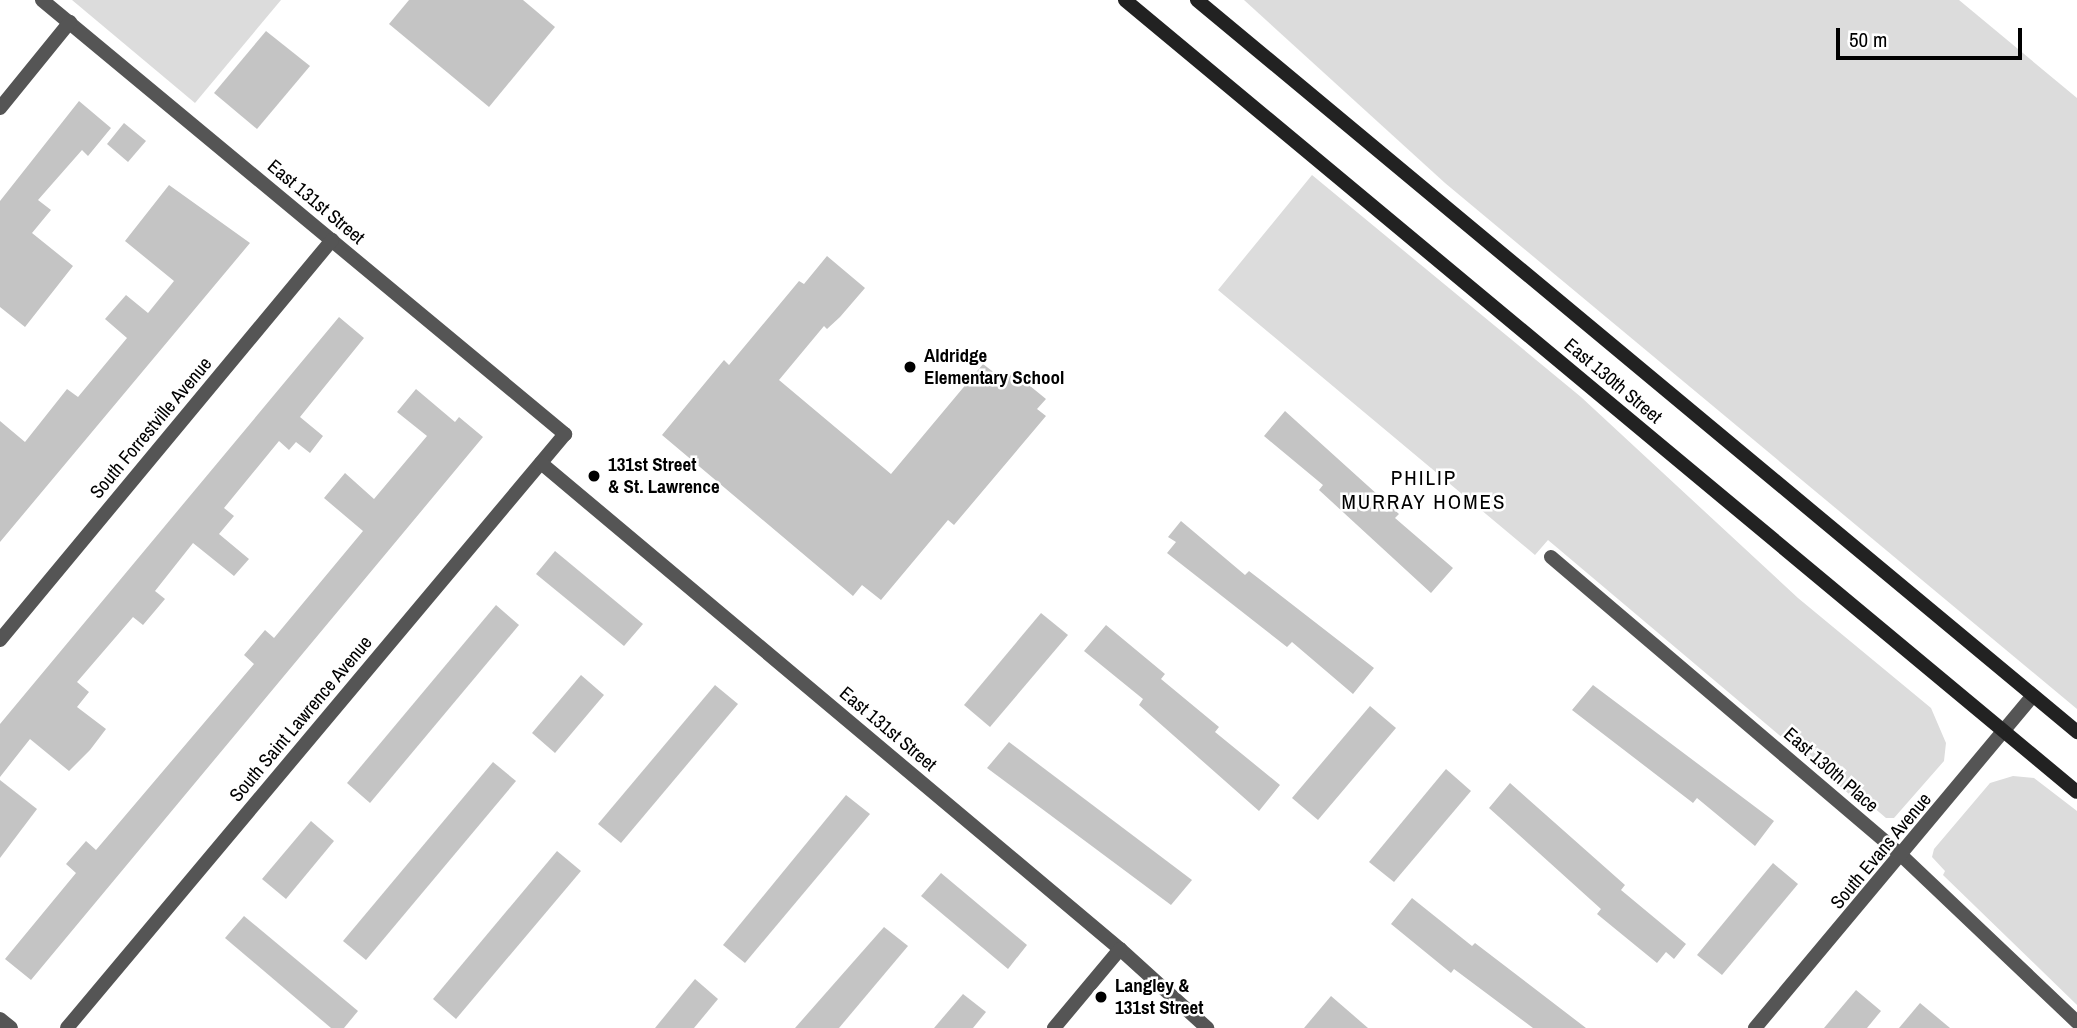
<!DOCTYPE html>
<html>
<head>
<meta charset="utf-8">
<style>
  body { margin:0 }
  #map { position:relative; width:2077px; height:1028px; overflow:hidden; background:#fff; font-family:"Archivo Narrow",sans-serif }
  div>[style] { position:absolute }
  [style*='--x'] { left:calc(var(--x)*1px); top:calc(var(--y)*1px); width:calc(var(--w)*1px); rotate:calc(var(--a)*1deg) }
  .green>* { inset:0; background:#dcdcdc }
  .building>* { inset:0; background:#c4c4c4 }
  .minor>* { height:14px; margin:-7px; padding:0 7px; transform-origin:7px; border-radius:7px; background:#555 }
  .secondary>* { height:14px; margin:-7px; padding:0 7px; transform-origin:7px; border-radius:7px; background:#222 }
  .dots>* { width:19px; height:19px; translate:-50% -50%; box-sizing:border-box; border:4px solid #fff; border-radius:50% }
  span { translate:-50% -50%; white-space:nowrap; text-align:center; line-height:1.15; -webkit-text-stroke:5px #fff; paint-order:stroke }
  .street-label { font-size:19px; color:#000 }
  .poi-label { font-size:19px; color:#000; font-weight:700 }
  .left { translate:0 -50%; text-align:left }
  .neighbourhood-label { font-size:21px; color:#000; letter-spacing:2px }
  .scale { position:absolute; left:1836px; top:28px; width:186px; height:32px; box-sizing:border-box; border:4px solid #000; border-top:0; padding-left:9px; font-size:21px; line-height:24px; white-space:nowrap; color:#000; -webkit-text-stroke:5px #fff; paint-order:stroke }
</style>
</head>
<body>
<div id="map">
  <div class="green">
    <i style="clip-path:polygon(72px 0,281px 0,195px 103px)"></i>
    <i style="clip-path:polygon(1244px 0,1959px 0,2077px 98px,2077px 709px,1445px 183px)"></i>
    <i style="clip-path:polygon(1312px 175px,1581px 397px,1798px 598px,1931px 708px,1946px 743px,1944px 761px,1894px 818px,1886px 818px,1872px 806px,1868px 810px,1548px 540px,1535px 555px,1218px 290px)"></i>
    <i style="clip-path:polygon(2013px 776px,2034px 778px,2077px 811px,2077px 1005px,1943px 875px,1945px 871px,1932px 857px,1934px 849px,1990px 783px)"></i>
  </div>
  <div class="building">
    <i style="clip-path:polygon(409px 0,523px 0,555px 27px,489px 107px,389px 24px)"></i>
    <i style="clip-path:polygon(266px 31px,310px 66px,257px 129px,214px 93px)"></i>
    <i style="clip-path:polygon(79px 101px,111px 128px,88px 156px,82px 150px,38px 200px,51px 210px,32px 233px,73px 266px,25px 327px,0 307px,0 201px)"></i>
    <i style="clip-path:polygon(124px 123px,146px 141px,128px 162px,107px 144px)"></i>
    <i style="clip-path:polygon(169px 185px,250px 243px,0 542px,0 421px,25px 442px,67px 389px,78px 397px,127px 338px,105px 319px,126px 295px,148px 313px,174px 281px,125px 241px)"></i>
    <i style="clip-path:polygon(827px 256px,865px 288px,840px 317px,827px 329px,824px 326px,779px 380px,891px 474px,983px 364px,1005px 381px,1013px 372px,1046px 399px,1037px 409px,1046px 416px,954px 525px,948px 520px,881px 600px,862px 585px,853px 596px,662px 435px,724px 360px,729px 365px,799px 281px,804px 284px)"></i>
    <i style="clip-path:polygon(339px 317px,364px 338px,300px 417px,323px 436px,310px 453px,296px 442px,289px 450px,279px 441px,224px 508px,234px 516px,219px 534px,249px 559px,234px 576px,193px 543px,155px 591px,165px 599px,143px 625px,133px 617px,77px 682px,89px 692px,77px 707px,106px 729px,90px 750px,69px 771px,30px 739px,0 777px,0 724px)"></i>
    <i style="clip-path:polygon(416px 389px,455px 422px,459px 417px,483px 437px,31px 980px,5px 959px,76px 873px,66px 864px,86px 841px,96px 850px,254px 664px,244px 655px,265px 630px,274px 638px,363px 531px,324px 498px,345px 473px,374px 499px,427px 436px,397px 412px)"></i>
    <i style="clip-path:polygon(1285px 411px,1399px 514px,1395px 518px,1453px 568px,1431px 593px,1319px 490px,1323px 485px,1264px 436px)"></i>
    <i style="clip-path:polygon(1181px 521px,1245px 575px,1249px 571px,1374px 668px,1353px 694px,1292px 642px,1287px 647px,1167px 553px,1176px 542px,1168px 537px)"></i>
    <i style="clip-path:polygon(555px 551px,643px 624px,624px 646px,536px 574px)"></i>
    <i style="clip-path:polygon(496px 605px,519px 625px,370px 803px,347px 783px)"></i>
    <i style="clip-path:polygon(1041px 613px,1068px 635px,990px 727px,964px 705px)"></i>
    <i style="clip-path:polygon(1106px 625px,1165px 674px,1161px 679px,1219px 727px,1215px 732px,1280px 785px,1259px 811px,1139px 705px,1143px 699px,1084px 651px)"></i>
    <i style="clip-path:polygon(581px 675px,604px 695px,555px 753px,532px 733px)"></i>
    <i style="clip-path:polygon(715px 685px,738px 704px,621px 843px,598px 824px)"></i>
    <i style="clip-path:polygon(1593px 685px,1774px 821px,1755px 846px,1697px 798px,1693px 803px,1572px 710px)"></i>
    <i style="clip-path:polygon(1370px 706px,1396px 728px,1318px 820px,1292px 798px)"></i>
    <i style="clip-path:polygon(1009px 742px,1192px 880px,1171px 905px,987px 768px)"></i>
    <i style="clip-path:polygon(493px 762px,516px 781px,366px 960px,343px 941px)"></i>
    <i style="clip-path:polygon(1446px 769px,1471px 791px,1394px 882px,1369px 862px)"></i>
    <i style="clip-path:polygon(0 780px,37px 809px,0 858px)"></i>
    <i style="clip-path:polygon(1510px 783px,1625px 885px,1621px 890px,1686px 944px,1674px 959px,1666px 952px,1657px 963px,1597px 914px,1601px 909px,1489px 808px)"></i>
    <i style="clip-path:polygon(846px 795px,870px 814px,745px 963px,723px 945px)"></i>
    <i style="clip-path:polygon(311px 821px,334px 841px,286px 899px,262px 879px)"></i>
    <i style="clip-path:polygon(557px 851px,581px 871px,456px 1019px,433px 999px)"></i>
    <i style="clip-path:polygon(1773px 863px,1798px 884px,1722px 975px,1697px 955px)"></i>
    <i style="clip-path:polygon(941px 873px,1027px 945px,1008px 969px,921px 896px)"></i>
    <i style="clip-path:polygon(1412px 898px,1472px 946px,1475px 943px,1586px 1028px,1533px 1028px,1454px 969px,1451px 973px,1391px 924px)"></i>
    <i style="clip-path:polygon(244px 916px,358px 1011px,344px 1028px,331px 1028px,225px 938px)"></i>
    <i style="clip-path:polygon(884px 927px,908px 946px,839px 1028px,795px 1028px)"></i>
    <i style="clip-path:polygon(695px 979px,718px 999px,694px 1028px,655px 1028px)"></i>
    <i style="clip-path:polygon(1856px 990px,1881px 1011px,1867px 1028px,1824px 1028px)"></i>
    <i style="clip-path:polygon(963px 994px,986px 1012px,973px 1028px,934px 1028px)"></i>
    <i style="clip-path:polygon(1331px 996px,1368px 1028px,1304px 1028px)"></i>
    <i style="clip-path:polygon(1920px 1003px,1950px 1028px,1899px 1028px)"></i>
  </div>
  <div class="minor">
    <i style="--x:42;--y:0;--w:680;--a:39.69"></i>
    <i style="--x:565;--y:434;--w:775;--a:129.98"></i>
    <i style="--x:0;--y:108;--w:111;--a:-50.9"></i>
    <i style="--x:541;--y:463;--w:756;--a:40.01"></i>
    <i style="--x:1120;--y:949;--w:118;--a:42.2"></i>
    <i style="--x:1551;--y:557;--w:461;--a:40.4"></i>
    <i style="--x:1902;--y:856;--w:241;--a:43.5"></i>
    <i style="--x:0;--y:640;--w:520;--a:-50.31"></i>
    <i style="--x:0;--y:1019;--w:14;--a:39"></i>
    <i style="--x:1054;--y:1028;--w:103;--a:-50.1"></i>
    <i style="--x:1755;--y:1028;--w:433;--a:-50.1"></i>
  </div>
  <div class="secondary">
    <i style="--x:1125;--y:0;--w:1238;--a:39.76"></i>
    <i style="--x:1197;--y:0;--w:1145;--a:39.75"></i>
  </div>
  <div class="dots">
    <i style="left:910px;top:367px;background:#000"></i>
    <i style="left:594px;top:476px;background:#000"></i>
    <i style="left:1101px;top:997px;background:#000"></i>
  </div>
  <div class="street-label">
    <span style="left:316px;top:202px;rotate:40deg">East 131st Street</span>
    <span style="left:1613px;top:381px;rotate:40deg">East 130th Street</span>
    <span style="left:151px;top:428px;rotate:-50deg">South Forrestville Avenue</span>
    <span style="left:301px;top:719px;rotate:-50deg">South Saint Lawrence Avenue</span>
    <span style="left:888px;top:729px;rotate:40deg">East 131st Street</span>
    <span style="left:1831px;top:770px;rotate:41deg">East 130th Place</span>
    <span style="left:1881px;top:851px;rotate:-50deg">South Evans Avenue</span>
  </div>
  <div class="poi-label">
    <span class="left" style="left:924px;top:367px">Aldridge<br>Elementary School</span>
    <span class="left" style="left:608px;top:476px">131st Street<br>&amp; St. Lawrence</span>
    <span class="left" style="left:1115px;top:997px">Langley &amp;<br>131st Street</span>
  </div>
  <div class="neighbourhood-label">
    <span style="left:1424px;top:490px">PHILIP<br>MURRAY HOMES</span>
  </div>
  <div class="scale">50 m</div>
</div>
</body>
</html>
